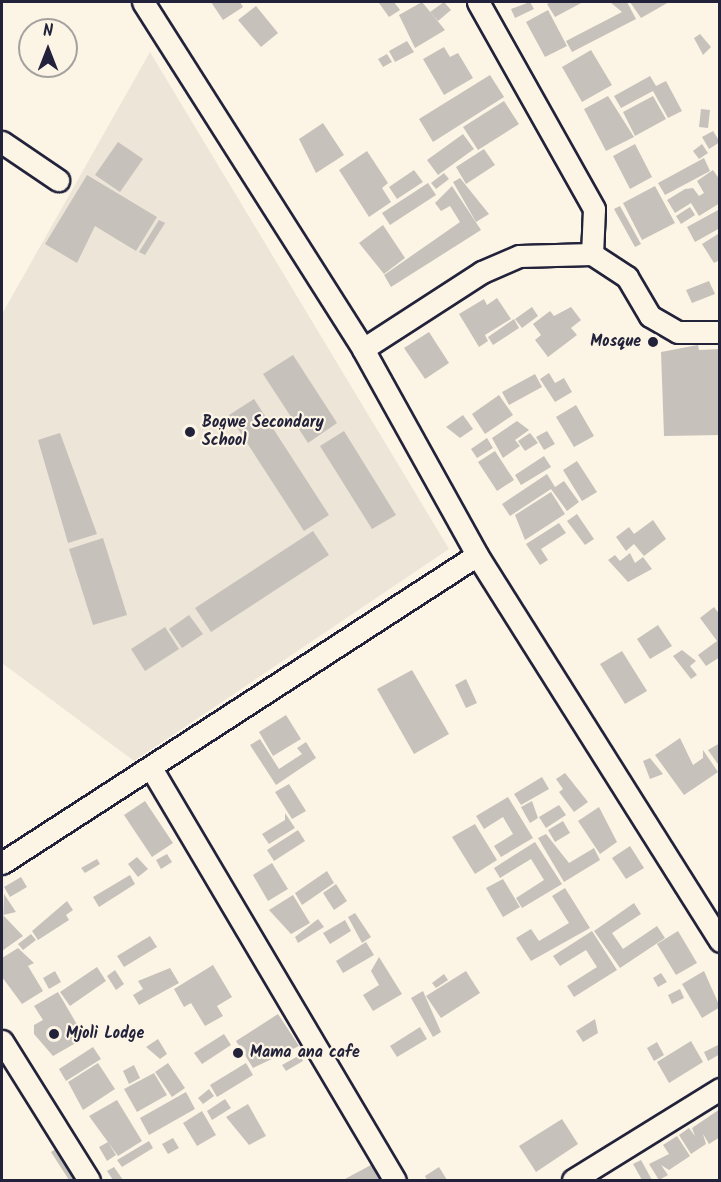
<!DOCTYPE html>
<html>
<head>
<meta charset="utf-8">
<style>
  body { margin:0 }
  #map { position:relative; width:721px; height:1182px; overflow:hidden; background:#fcf5e5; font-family:Kalam,sans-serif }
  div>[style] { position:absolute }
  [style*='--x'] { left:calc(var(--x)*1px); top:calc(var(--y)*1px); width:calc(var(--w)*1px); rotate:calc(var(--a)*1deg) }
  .built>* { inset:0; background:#ece5d8 }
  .building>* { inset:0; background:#c6c1bb }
  .roads { filter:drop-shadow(2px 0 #22223b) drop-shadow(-2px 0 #22223b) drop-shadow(0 2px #22223b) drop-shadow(0 -2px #22223b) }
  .minor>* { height:21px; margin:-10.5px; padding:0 10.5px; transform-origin:10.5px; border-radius:10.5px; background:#fcf5e5 }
  .dots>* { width:16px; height:16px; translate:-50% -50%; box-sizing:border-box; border:3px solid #fcf5e5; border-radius:50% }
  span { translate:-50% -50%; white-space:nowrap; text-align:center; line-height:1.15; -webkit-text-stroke:4.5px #fcf5e5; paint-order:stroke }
  .poi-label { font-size:16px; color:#22223b; font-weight:700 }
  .right { translate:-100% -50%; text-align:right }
  .left { translate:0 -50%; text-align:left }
  .frame { position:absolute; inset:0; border:3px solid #22223b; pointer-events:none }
  .north { position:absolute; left:18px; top:18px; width:60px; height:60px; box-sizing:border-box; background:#fcf5e5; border:2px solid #a5a1a1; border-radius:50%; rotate:0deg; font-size:16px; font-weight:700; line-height:24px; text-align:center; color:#22223b }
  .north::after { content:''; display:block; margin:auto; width:21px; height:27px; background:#22223b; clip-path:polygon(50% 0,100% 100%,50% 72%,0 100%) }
</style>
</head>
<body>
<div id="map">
  <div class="built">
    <i style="clip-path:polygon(150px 52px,449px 549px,134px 761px,2px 663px,2px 314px)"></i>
  </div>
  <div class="building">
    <i style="clip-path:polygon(211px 2px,240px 2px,243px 7px,223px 20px)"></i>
    <i style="clip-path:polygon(394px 2px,400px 10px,389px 17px,379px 3px)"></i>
    <i style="clip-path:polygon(422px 2px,445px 30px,415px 48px,399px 15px)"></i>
    <i style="clip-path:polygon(444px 2px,451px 10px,438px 21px,430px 12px)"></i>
    <i style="clip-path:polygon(530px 2px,534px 9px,515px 18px,511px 9px)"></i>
    <i style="clip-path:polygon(551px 2px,583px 2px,555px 17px,547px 4px)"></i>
    <i style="clip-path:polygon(610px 2px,627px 2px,636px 19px,572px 52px,566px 41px,622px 12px)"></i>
    <i style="clip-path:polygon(630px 2px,669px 2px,641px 18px)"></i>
    <i style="clip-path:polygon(256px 6px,278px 33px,261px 47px,238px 20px)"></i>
    <i style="clip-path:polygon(548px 10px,567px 46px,545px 57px,526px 22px)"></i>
    <i style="clip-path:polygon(700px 34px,711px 47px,703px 55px,694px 38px)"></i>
    <i style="clip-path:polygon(407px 41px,414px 52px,395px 62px,389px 51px)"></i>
    <i style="clip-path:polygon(444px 47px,450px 57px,458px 53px,473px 78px,444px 95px,423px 59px)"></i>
    <i style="clip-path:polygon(591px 50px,612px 85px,582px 102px,562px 67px)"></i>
    <i style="clip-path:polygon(387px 54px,392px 62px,383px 67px,378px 59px)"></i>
    <i style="clip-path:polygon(490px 75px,504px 97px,433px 142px,419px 119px)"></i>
    <i style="clip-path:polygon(650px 76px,656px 86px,666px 81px,682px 111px,668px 118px,653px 91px,621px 108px,614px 96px)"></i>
    <i style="clip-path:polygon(608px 96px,634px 137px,606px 151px,584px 109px)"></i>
    <i style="clip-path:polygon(653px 96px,666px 119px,635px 136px,623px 112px)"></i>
    <i style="clip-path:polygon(504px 101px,519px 124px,478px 150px,463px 127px)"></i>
    <i style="clip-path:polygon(701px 109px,710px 110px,708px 128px,699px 127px)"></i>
    <i style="clip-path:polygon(323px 123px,344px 155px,316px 173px,299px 139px)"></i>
    <i style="clip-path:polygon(713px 131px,720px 142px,709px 149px,702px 137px)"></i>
    <i style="clip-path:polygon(463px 134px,474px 149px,438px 175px,427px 160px)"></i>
    <i style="clip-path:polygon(118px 142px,143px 159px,120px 192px,95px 175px)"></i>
    <i style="clip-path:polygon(635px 144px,652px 177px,630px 189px,613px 156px)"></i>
    <i style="clip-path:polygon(702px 144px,708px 153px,699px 159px,693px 151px)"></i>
    <i style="clip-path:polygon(484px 149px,495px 165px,466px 184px,456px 167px)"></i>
    <i style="clip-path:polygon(367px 151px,388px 183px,382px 188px,391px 202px,369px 217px,339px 170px)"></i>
    <i style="clip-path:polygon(704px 158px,710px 171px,665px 195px,658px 183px)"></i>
    <i style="clip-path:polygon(414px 170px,423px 182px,397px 199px,389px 187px)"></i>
    <i style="clip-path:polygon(713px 170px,720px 180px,720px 203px,699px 216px,691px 203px,675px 213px,667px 200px,685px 189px,693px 188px,699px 196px,704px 193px,697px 181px)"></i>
    <i style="clip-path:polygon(444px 173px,449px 179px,436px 189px,431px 183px)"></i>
    <i style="clip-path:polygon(87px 175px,157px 217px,136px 251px,95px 226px,77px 263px,45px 244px)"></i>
    <i style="clip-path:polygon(460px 178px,489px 214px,476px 222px,453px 182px)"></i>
    <i style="clip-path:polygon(428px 183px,436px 195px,390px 225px,382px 213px)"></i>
    <i style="clip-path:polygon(452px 186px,481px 230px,391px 287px,384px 275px,460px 222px,450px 206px,441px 211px,435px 203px)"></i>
    <i style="clip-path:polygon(655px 186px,675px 223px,642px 240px,623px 203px)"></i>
    <i style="clip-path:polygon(620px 206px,641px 244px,635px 247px,614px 209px)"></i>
    <i style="clip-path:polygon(690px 207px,695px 215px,681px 224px,676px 216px)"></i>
    <i style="clip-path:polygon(720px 209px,720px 228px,695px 242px,687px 227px)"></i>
    <i style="clip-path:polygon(159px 220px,165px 223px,145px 255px,139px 252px)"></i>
    <i style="clip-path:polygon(383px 225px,405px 258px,384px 274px,359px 243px)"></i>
    <i style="clip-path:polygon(718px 234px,720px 260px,714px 263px,702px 244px)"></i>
    <i style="clip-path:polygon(709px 281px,715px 294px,692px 303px,686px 290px)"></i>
    <i style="clip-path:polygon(497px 298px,511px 319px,485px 335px,488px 341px,479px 347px,459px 314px,484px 299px,487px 305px)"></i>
    <i style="clip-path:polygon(532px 307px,538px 316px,522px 328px,515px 319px)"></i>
    <i style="clip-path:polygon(571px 307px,581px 320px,571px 328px,577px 335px,548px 357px,535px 340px,541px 335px,533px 324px,550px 311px,554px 316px)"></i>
    <i style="clip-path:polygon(514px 319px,519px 328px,493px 345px,488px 337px)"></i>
    <i style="clip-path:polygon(429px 332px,449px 363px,425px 379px,404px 348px)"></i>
    <i style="clip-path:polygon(698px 345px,699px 350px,720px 349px,720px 435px,664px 436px,661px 352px)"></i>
    <i style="clip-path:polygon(293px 355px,337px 423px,308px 443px,263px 374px)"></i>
    <i style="clip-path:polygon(549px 373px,555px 383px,564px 378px,572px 392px,555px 402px,540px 379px)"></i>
    <i style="clip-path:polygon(535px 374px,542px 387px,509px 405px,502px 392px)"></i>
    <i style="clip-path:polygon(499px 395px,513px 415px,485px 434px,472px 414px)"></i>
    <i style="clip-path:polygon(254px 399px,329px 515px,304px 531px,229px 415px)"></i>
    <i style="clip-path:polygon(576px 405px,594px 436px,574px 447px,556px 417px)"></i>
    <i style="clip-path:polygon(463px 415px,473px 429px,460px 438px,446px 427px)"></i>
    <i style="clip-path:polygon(517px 421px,529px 430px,515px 440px,520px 446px,503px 458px,492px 438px)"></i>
    <i style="clip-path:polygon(344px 431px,396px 515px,372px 529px,320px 446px)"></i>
    <i style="clip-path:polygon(547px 431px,555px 444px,544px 450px,536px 437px)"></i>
    <i style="clip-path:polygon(60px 433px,97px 534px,68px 543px,38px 440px)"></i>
    <i style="clip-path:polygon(530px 433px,538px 443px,525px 451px,518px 441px)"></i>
    <i style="clip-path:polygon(487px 438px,493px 448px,477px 458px,471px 449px)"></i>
    <i style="clip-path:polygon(495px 451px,514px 480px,497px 491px,478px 462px)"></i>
    <i style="clip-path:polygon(544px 456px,551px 467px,521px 485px,515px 475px)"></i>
    <i style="clip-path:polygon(577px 461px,597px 492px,582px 501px,563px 470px)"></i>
    <i style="clip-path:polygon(547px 474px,555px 487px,564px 481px,579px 502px,567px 511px,551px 489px,510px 516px,502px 504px)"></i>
    <i style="clip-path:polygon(551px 492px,565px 514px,525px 540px,515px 515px)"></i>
    <i style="clip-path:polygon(577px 514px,594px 539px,585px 545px,567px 521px)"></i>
    <i style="clip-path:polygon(653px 520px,666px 539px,644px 556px,634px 544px,626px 551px,616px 537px,629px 527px,634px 534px)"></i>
    <i style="clip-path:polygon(559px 523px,566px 533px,541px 549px,548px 560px,540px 565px,526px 544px)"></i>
    <i style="clip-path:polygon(313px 531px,329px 555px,211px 632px,195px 608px)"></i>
    <i style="clip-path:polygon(103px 538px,127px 615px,93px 625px,69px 549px)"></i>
    <i style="clip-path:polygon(630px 553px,635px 563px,643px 557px,652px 569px,628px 582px,608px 560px,615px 555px,620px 561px)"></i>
    <i style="clip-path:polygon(714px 607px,720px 615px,720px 657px,706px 666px,698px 655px,717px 641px,700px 618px)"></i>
    <i style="clip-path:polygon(189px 615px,203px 634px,182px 648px,169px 629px)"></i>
    <i style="clip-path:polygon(658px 625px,672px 646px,650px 659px,637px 639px)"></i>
    <i style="clip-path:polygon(165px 627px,179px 649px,145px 671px,131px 649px)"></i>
    <i style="clip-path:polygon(682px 650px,696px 661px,690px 666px,697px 675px,691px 679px,673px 656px)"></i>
    <i style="clip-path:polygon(622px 651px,647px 691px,625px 704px,600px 664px)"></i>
    <i style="clip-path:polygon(412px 670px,449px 734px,414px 754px,377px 689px)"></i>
    <i style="clip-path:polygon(466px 679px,477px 703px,466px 708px,455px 685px)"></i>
    <i style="clip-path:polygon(286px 715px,301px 739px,273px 756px,259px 732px)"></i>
    <i style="clip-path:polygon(680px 738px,693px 765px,703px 758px,703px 750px,718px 772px,684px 795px,655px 755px)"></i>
    <i style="clip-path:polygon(260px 739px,279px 769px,302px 754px,297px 748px,306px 742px,316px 758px,276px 785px,250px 745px)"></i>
    <i style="clip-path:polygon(720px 743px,720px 767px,708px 750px)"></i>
    <i style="clip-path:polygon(650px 758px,663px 774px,650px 779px,643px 761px)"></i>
    <i style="clip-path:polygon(565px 773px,588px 802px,574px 812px,559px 792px,563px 789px,556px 779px)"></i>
    <i style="clip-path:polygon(542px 777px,549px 789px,521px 805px,514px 794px)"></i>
    <i style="clip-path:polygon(289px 784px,306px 811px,292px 819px,275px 792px)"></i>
    <i style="clip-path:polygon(508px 797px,533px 838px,501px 857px,494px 846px,513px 834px,503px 817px,484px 829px,476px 816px)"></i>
    <i style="clip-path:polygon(145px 801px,173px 843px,152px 857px,124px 815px)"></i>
    <i style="clip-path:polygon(532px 801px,538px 818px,530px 823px,521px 807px)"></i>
    <i style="clip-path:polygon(559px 805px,566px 815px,546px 828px,539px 817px)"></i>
    <i style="clip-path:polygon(599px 807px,617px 842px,600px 854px,578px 821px)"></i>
    <i style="clip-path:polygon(285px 813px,295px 828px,269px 844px,262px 834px,285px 820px)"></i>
    <i style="clip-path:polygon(563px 821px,570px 833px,555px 842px,548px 830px)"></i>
    <i style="clip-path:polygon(475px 824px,497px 860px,475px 874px,452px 837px)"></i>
    <i style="clip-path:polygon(298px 830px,305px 841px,274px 861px,267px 850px)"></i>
    <i style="clip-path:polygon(546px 834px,569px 863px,594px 848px,600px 860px,564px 882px,538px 838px)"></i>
    <i style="clip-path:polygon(535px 842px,562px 884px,522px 908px,516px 898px,544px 880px,531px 859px,500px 878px,494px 868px)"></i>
    <i style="clip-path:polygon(630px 846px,644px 868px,626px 879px,612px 858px)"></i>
    <i style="clip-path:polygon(167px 854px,172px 862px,161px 869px,156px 860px)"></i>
    <i style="clip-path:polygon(137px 857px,148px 869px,138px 877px,128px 864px)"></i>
    <i style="clip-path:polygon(97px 859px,100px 864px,85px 873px,81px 868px)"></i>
    <i style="clip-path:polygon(272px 863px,288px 889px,268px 901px,253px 875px)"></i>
    <i style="clip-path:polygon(327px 871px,334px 883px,302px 905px,295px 893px)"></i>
    <i style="clip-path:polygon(130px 875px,135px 884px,99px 907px,93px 897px)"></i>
    <i style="clip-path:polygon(21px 877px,27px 887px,10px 897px,4px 887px)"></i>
    <i style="clip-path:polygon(503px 879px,520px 907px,503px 917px,486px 888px)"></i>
    <i style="clip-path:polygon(336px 884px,347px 901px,334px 910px,323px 893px)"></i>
    <i style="clip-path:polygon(565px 888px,590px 928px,531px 961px,516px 938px,531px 929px,539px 941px,569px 923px,552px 896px)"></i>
    <i style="clip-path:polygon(4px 894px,16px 912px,3px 915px,23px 936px,2px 951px)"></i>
    <i style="clip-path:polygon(293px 895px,310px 923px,291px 934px,269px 910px)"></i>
    <i style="clip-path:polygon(67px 901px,73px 910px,66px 915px,69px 920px,38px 940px,32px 931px)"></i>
    <i style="clip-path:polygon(634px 903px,641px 914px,612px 933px,623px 949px,657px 926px,665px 938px,620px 968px,594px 931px)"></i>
    <i style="clip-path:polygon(355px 913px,371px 937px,362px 943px,348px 917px)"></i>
    <i style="clip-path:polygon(318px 919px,324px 927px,298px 943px,295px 937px)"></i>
    <i style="clip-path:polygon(345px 920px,351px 931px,330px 944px,323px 933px)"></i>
    <i style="clip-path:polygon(592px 931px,617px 970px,574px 997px,567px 986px,597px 967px,586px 950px,560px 966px,553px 956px)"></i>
    <i style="clip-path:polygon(678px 931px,697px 963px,676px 975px,657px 944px)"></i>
    <i style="clip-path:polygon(31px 934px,36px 940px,23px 950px,18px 944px)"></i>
    <i style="clip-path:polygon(150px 936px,157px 947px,124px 967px,117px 956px)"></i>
    <i style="clip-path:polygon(366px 942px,374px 955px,343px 973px,336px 961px)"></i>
    <i style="clip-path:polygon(18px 948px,34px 963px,28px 966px,43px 991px,22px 1004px,2px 977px,2px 958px)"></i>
    <i style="clip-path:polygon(379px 957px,402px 994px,373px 1011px,363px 995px,379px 985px,371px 971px)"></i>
    <i style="clip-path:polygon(213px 965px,232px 997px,217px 1006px,223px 1016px,205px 1026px,191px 1003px,184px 1007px,174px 989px)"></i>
    <i style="clip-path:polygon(97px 967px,106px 981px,70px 1006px,60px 992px)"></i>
    <i style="clip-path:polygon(170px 968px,179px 983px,139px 1005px,133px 995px,143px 989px,138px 981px)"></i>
    <i style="clip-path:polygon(115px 970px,124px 984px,116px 990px,107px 976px)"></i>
    <i style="clip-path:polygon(55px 971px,61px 982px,49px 989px,43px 978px)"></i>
    <i style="clip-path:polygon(466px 971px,480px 993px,441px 1018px,426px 996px)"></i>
    <i style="clip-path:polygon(704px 971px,720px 1007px,702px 1018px,682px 984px)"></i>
    <i style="clip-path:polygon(661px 973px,667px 982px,658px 987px,653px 978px)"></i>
    <i style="clip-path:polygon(444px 974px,448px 980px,436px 988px,432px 983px)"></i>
    <i style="clip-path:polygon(680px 989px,684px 998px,672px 1004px,668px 995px)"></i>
    <i style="clip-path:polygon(423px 991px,441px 1032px,433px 1037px,411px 998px)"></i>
    <i style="clip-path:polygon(58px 992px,82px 1033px,81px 1040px,53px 1056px,34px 1034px,34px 1025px,43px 1020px,34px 1006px)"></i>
    <i style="clip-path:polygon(278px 1014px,299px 1046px,253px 1068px,236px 1041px)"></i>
    <i style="clip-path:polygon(595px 1019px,598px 1033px,583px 1042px,576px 1031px)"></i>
    <i style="clip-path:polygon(420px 1027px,427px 1039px,397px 1057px,390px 1046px)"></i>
    <i style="clip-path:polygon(224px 1034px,231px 1045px,202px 1064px,194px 1053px)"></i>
    <i style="clip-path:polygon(158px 1039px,167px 1054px,160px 1059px,146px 1047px)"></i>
    <i style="clip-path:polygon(691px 1041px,703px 1062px,669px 1083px,657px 1062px)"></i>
    <i style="clip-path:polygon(657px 1042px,664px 1055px,654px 1061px,647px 1048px)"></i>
    <i style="clip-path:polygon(720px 1044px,720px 1054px,708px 1061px,704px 1052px)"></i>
    <i style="clip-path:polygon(93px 1047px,101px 1059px,66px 1081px,59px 1069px)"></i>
    <i style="clip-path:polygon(300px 1055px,303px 1061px,286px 1071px,282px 1065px)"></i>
    <i style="clip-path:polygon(98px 1063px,115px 1089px,83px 1110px,68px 1082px)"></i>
    <i style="clip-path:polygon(168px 1063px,185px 1088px,172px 1097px,155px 1072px)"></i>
    <i style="clip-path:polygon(246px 1063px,253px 1075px,217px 1097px,210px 1085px)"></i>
    <i style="clip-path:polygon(134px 1065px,140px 1078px,129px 1084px,123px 1071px)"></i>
    <i style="clip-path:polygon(154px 1073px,167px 1095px,137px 1112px,124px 1089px)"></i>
    <i style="clip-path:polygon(209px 1089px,214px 1096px,203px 1104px,198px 1098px)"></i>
    <i style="clip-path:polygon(186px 1092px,195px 1109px,149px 1135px,140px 1118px)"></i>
    <i style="clip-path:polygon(225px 1099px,231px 1108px,212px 1120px,207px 1111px)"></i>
    <i style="clip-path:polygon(117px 1100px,142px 1141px,118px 1156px,89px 1116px)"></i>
    <i style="clip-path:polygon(248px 1104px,266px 1136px,249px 1145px,226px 1117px)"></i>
    <i style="clip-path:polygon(720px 1109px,720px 1137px,709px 1144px,703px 1134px,706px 1144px,691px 1154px,679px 1135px,689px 1128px,695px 1136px,692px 1128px)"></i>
    <i style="clip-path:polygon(202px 1111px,216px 1135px,197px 1146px,183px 1123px)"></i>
    <i style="clip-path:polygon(562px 1119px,578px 1144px,536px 1172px,519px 1146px)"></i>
    <i style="clip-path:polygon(677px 1136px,690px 1156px,669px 1170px,661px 1165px,668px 1175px,659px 1180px,649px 1164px,669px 1154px,663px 1145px)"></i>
    <i style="clip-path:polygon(173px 1138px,179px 1148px,168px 1154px,162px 1144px)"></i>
    <i style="clip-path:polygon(149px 1141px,153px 1148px,122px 1167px,117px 1160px)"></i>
    <i style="clip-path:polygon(108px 1142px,116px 1155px,107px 1161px,99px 1147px)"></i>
    <i style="clip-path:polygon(60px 1146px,82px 1180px,69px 1180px,51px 1152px)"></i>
    <i style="clip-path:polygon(641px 1160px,652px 1180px,642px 1180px,633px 1164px)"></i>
    <i style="clip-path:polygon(371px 1165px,380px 1180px,343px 1180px)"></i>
    <i style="clip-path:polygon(114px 1167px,123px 1180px,113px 1180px,107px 1171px)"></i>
    <i style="clip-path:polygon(439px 1167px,447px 1180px,427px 1180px,425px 1176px)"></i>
  </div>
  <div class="roads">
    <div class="minor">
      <i style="--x:143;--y:2;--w:411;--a:57.6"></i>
      <i style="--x:363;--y:349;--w:235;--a:61"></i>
      <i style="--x:477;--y:555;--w:456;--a:57.8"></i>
      <i style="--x:478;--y:2;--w:237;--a:60.7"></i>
      <i style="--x:594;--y:209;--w:45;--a:92.5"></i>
      <i style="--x:2;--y:142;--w:68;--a:34.2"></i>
      <i style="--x:363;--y:349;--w:142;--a:-32.9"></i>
      <i style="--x:482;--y:272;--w:40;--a:-23.4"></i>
      <i style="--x:519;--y:256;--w:73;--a:-1.6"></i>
      <i style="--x:592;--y:254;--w:42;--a:33.3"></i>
      <i style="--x:627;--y:277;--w:45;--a:59.5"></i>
      <i style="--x:650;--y:316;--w:32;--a:30"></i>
      <i style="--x:678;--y:332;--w:42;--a:0"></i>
      <i style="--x:151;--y:768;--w:479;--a:59.4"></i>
      <i style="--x:2;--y:863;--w:566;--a:-32.96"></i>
      <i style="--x:2;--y:1041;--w:164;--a:58"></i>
      <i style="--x:573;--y:1180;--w:173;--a:-31.8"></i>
    </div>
  </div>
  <div class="dots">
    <i style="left:653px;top:342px;background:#22223b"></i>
    <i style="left:190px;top:432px;background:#22223b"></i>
    <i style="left:54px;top:1034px;background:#22223b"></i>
    <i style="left:238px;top:1053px;background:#22223b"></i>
  </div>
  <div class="poi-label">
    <span class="right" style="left:641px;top:342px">Mosque</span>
    <span class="left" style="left:202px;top:432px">Bogwe Secondary<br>School</span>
    <span class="left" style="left:66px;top:1034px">Mjoli Lodge</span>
    <span class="left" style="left:250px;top:1053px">Mama ana cafe</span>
  </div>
  <div class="frame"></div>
  <div class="north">N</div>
</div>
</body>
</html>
